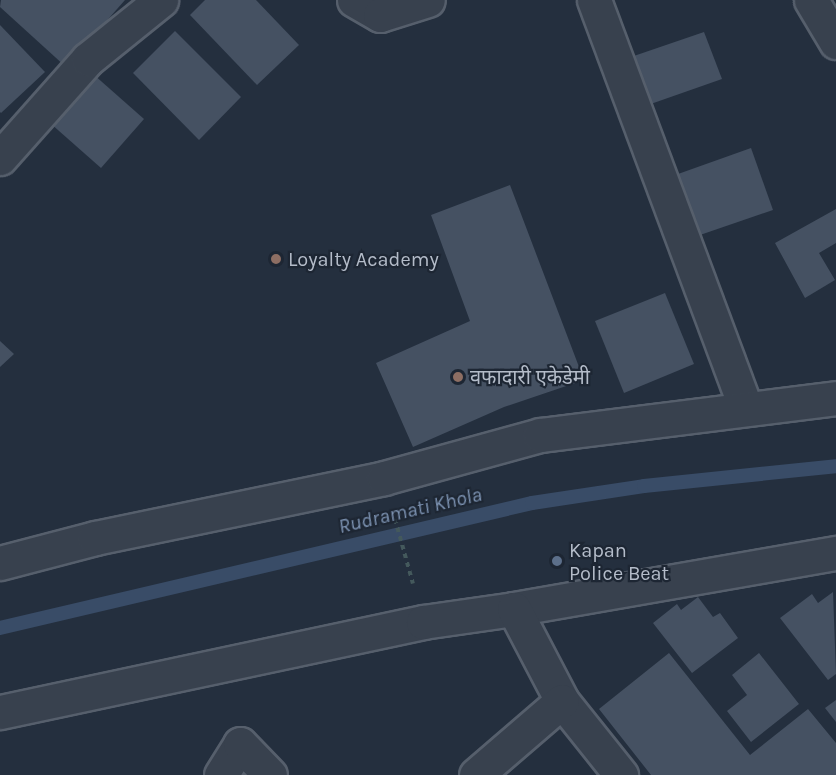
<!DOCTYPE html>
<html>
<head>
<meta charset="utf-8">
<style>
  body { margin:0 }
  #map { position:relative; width:836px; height:775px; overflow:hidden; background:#242f3e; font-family:Karla,"Noto Sans Devanagari",sans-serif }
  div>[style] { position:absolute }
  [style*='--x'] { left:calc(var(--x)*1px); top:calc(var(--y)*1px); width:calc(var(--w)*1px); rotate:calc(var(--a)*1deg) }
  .stream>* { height:14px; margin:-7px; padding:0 7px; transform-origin:7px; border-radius:7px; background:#394c67 }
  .building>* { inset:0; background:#455162 }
  .path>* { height:4px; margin-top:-2px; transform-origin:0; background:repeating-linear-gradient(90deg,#44595c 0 4.5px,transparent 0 9px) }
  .roads { filter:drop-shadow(2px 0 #565f6c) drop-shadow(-2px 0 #565f6c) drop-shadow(0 2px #565f6c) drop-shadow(0 -2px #565f6c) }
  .minor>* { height:33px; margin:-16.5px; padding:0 16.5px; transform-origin:16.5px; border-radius:16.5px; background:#38414e }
  .tertiary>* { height:33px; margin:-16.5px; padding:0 16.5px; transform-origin:16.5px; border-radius:16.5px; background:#38414e }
  .dots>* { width:16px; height:16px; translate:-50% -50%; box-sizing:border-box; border:3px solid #1d2633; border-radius:50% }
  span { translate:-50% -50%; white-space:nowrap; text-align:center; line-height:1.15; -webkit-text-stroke:4.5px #1d2633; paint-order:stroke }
  .poi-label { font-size:20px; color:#b4bcc9 }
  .left { translate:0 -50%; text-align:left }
  .water-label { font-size:21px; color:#7c92b1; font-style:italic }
</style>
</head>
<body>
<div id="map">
  <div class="stream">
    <i style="--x:0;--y:628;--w:546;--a:-13.22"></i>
    <i style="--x:532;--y:503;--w:113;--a:-8.6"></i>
    <i style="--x:644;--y:486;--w:193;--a:-5.9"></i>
  </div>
  <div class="building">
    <i style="clip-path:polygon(1px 0,125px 0,66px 67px,0 7px)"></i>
    <i style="clip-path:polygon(205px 0,256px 0,299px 45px,257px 85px,190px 15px)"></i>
    <i style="clip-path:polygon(0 25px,45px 72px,1px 113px,0 112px)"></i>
    <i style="clip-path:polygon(175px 31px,241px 97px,199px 140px,133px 73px)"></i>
    <i style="clip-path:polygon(704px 32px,722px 79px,645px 106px,628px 58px)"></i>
    <i style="clip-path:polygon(93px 74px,144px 119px,101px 168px,50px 123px)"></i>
    <i style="clip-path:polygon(751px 148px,773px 210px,700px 235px,678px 174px)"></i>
    <i style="clip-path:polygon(510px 185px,584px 380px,504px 407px,413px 447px,376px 363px,470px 321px,431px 215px)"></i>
    <i style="clip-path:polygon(836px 209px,836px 243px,819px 253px,835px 280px,805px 298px,775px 243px)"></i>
    <i style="clip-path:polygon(665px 293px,694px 364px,624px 393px,595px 321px)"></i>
    <i style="clip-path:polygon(0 341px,14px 354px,0 367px)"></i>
    <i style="clip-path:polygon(833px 592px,836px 674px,828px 680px,780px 618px,812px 594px,818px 603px)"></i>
    <i style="clip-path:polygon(698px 597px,713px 617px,720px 613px,738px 638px,692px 673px,653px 623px,677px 604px,681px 610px)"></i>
    <i style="clip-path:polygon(669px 653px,750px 755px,808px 709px,836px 743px,836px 775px,651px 775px,599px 709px)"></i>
    <i style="clip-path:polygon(759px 653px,799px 704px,751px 742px,727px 711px,747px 695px,732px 675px)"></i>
    <i style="clip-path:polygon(836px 700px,836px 722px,825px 708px)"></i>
  </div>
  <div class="path">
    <i style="--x:395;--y:519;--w:67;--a:74.5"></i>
  </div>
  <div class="roads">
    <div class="minor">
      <i style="--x:354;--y:0;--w:30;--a:30"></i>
      <i style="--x:380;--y:15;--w:50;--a:-17.4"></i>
      <i style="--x:594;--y:0;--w:435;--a:69.6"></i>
      <i style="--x:811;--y:0;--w:49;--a:59.2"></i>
      <i style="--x:0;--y:158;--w:132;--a:-48.4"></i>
      <i style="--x:88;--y:59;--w:94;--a:-38.9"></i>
      <i style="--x:514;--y:609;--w:327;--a:-9.9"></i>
      <i style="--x:0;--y:712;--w:432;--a:-12"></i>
      <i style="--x:423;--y:622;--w:92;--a:-8.1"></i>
      <i style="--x:514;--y:609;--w:104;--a:62.4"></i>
      <i style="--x:562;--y:701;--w:95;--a:51.4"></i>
      <i style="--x:221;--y:775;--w:36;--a:-58"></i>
      <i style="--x:240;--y:744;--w:43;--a:45.9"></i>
      <i style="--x:476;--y:775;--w:113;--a:-40.7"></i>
    </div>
    <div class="tertiary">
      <i style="--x:0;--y:563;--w:98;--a:-14.7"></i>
      <i style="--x:95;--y:538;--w:295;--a:-11.7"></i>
      <i style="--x:384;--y:478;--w:162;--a:-15.4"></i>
      <i style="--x:540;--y:435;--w:298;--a:-7.1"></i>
    </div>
  </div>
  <div class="dots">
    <i style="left:276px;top:259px;background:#8d6e63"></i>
    <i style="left:458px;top:377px;background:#8d6e63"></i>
    <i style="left:557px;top:561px;background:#5c6f8a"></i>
  </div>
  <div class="poi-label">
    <span class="left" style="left:288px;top:259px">Loyalty Academy</span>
    <span class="left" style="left:470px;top:377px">वफादारी एकेडेमी</span>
    <span class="left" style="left:569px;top:562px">Kapan<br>Police Beat</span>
  </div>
  <div class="water-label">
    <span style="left:410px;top:510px;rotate:-13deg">Rudramati Khola</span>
  </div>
</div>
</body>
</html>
